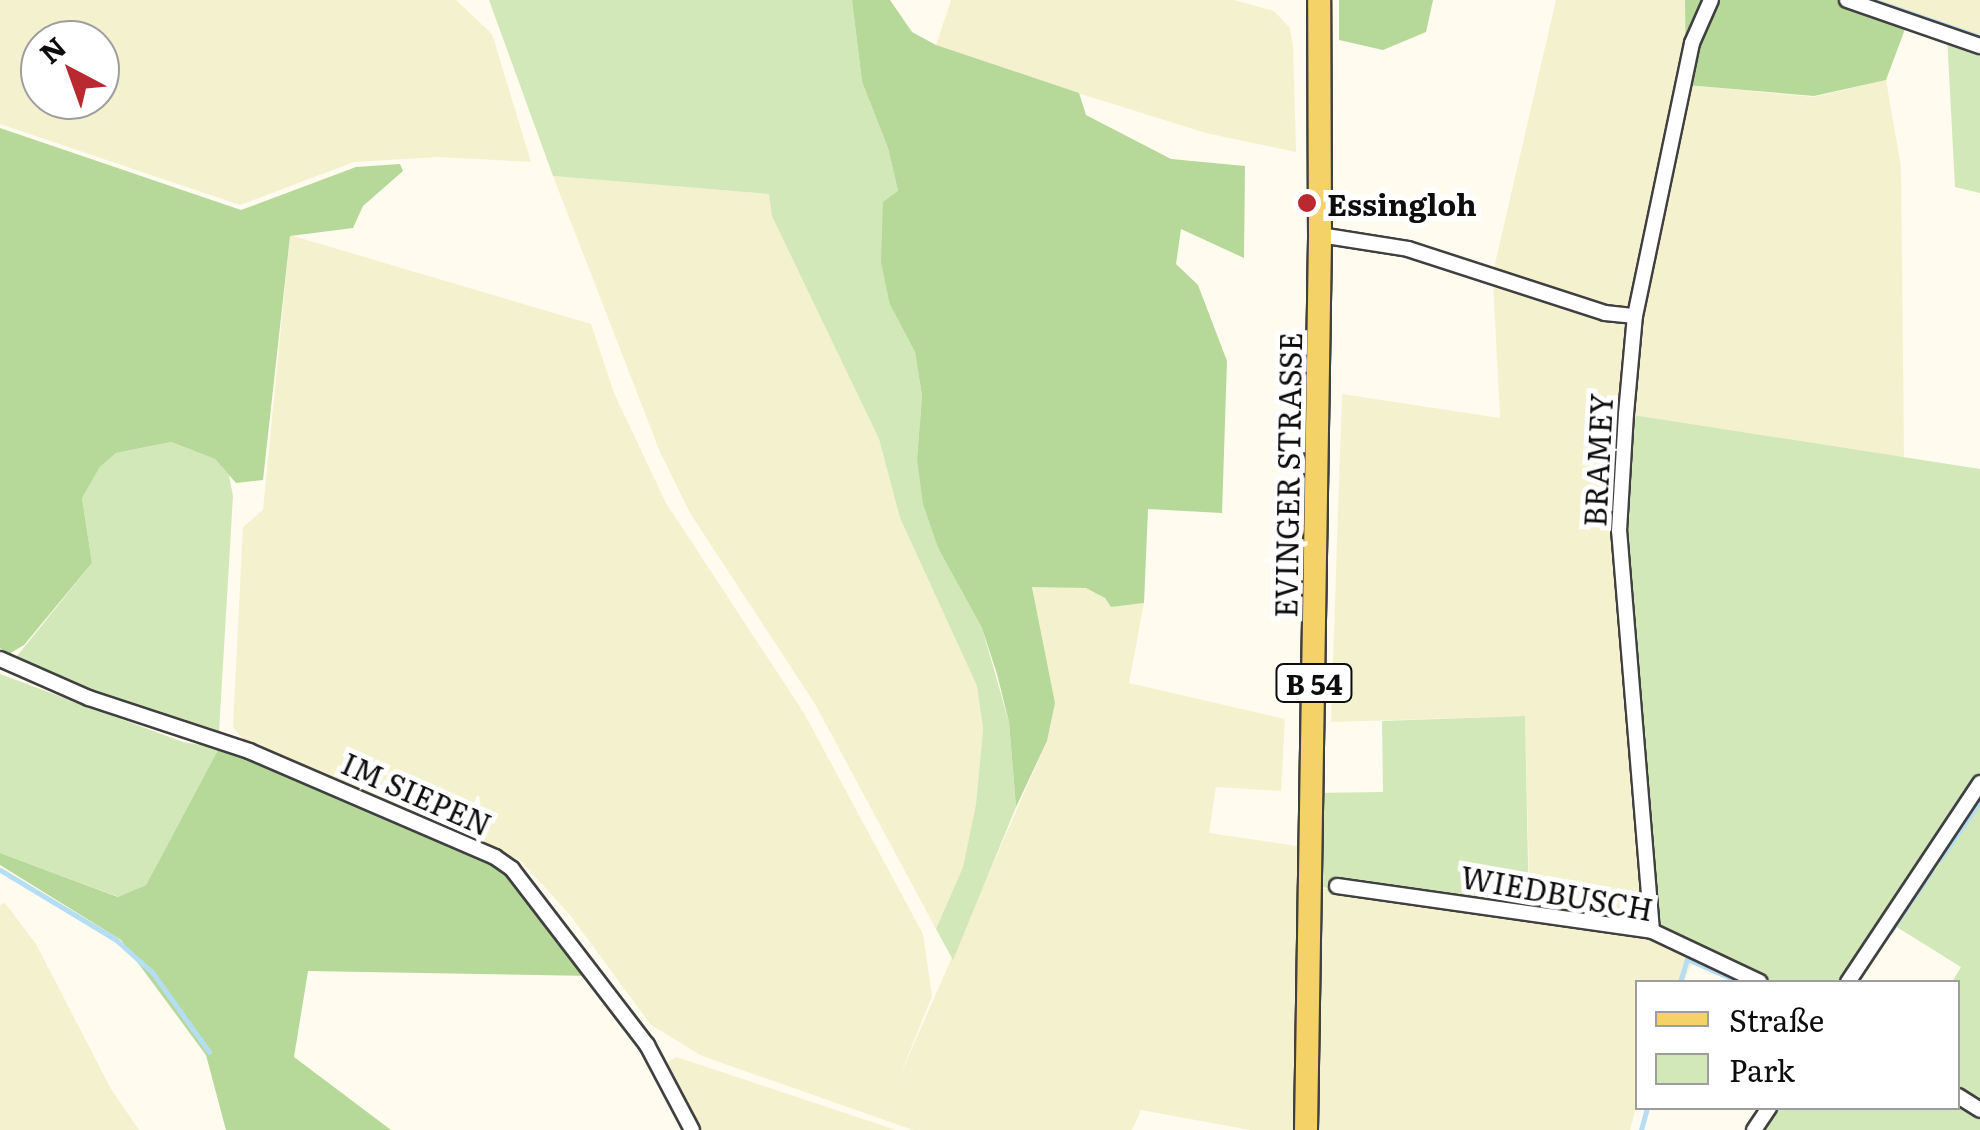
<!DOCTYPE html>
<html>
<head>
<meta charset="utf-8">
<style>
  body { margin:0 }
  #map { position:relative; width:1980px; height:1130px; overflow:hidden; background:#fffbee; font-family:Literata,serif }
  div>[style] { position:absolute }
  [style*='--x'] { left:calc(var(--x)*1px); top:calc(var(--y)*1px); width:calc(var(--w)*1px); rotate:calc(var(--a)*1deg) }
  .farmland>* { inset:0; background:#f4f1cf }
  .green>* { inset:0; background:#d2e8b9 }
  .forest>* { inset:0; background:#b6d899 }
  .stream>* { height:5px; margin:-2.5px; padding:0 2.5px; transform-origin:2.5px; border-radius:2.5px; background:#b5ddf4 }
  .roads { filter:drop-shadow(2px 0 #404040) drop-shadow(-2px 0 #404040) drop-shadow(0 2px #404040) drop-shadow(0 -2px #404040) }
  .minor>* { height:14px; margin:-7px; padding:0 7px; transform-origin:7px; border-radius:7px; background:#fff }
  .primary>* { height:22px; margin:-11px; padding:0 11px; transform-origin:11px; border-radius:11px; background:#f5d268 }
  .dots>* { width:28px; height:28px; translate:-50% -50%; box-sizing:border-box; border:5px solid #fff; border-radius:50% }
  span { translate:-50% -50%; white-space:nowrap; text-align:center; line-height:1.15; -webkit-text-stroke:10px #fff; paint-order:stroke }
  .shield-label span { padding:2px 8px; background:#fff; border:2px solid; border-radius:8px; -webkit-text-stroke-width:0 }
  .shield-label { font-size:28px; color:#0d0d0d; font-weight:700 }
  .poi-label { font-size:30px; color:#0d0d0d; font-weight:700 }
  .left { translate:0 -50%; text-align:left }
  .street-label { font-size:30px; color:#0d0d0d }
  .legend { position:absolute; left:1635px; top:980px; width:325px; height:130px; box-sizing:border-box; background:#fff; border:2px solid #9e9e9e; margin:0; padding:12px 18px; list-style:none; font-size:30px; color:#0d0d0d }
  .legend li { display:flex; align-items:center; gap:20px; height:50px }
  .legend b { width:50px; border:2px solid #9e9e9e }
  .north { position:absolute; left:20px; top:20px; width:100px; height:100px; box-sizing:border-box; background:#fff; border:2px solid #9e9e9e; border-radius:50%; rotate:319deg; font-size:28px; font-weight:700; line-height:40px; text-align:center; color:#0d0d0d }
  .north::after { content:''; display:block; margin:auto; width:35px; height:45px; background:#ba2930; clip-path:polygon(50% 0,100% 100%,50% 72%,0 100%) }
</style>
</head>
<body>
<div id="map">
  <div class="farmland">
    <i style="clip-path:polygon(evenodd,0 0,456px 0,492px 34px,531px 162px,438px 157px,354px 162px,240px 205px,0 124px,0 0,40px 40px,100px 40px,100px 100px,40px 100px,40px 40px)"></i>
    <i style="clip-path:polygon(951px 0,1234px 0,1274px 11px,1290px 28px,1293px 45px,1296px 152px,1206px 133px,956px 55px,936px 45px)"></i>
    <i style="clip-path:polygon(1556px 0,1685px 0,1686px 85px,1814px 97px,1886px 80px,1901px 167px,1904px 457px,1684px 982px,1638px 982px,1637px 1103px,1630px 1130px,1317px 1130px,1313px 887px,1530px 913px,1525px 716px,1331px 722px,1342px 394px,1500px 418px,1493px 281px,1593px 307px,1494px 268px)"></i>
    <i style="clip-path:polygon(1847px 0,1980px 0,1980px 46px)"></i>
    <i style="clip-path:polygon(553px 176px,769px 194px,773px 216px,879px 439px,900px 518px,977px 686px,983px 729px,976px 804px,963px 867px,936px 929px,815px 704px,690px 513px,660px 452px)"></i>
    <i style="clip-path:polygon(290px 235px,591px 324px,614px 393px,666px 503px,804px 713px,923px 934px,932px 996px,899px 1078px,1047px 741px,1055px 703px,1032px 586px,1086px 588px,1105px 598px,1111px 607px,1144px 603px,1129px 683px,1285px 719px,1281px 791px,1216px 787px,1209px 833px,1310px 848px,1305px 1130px,1250px 1130px,1141px 1110px,1132px 1130px,913px 1130px,702px 1056px,651px 1025px,570px 915px,521px 861px,247px 744px,233px 727px,243px 527px,263px 510px)"></i>
    <i style="clip-path:polygon(5px 903px,36px 944px,111px 1089px,139px 1130px,0 1130px,0 905px)"></i>
    <i style="clip-path:polygon(676px 1057px,896px 1130px,696px 1130px,664px 1065px)"></i>
  </div>
  <div class="green">
    <i style="clip-path:polygon(489px 0,852px 0,862px 82px,888px 148px,898px 191px,890px 305px,915px 352px,922px 396px,917px 459px,939px 550px,982px 628px,1009px 722px,1016px 807px,953px 960px,936px 929px,963px 867px,976px 804px,983px 729px,977px 686px,900px 518px,879px 439px,772px 216px,769px 194px,553px 176px)"></i>
    <i style="clip-path:polygon(1947px 35px,1980px 46px,1980px 193px,1955px 187px)"></i>
    <i style="clip-path:polygon(1626px 414px,1980px 469px,1980px 1108px,1958px 1094px,1958px 982px,1952px 982px,1961px 967px,1887px 921px,1848px 982px,1760px 982px,1652px 931px,1619px 531px)"></i>
    <i style="clip-path:polygon(171px 442px,215px 459px,229px 475px,233px 496px,219px 732px,213px 734px,83px 691px,19px 663px,17px 656px,92px 563px,82px 498px,100px 467px,116px 453px)"></i>
    <i style="clip-path:polygon(0 674px,183px 742px,219px 748px,146px 885px,119px 897px,0 853px)"></i>
    <i style="clip-path:polygon(1525px 716px,1529px 913px,1313px 886px,1313px 793px,1383px 792px,1382px 721px)"></i>
    <i style="clip-path:polygon(1958px 1096px,1980px 1110px,1980px 1130px,1754px 1130px,1769px 1108px,1958px 1108px)"></i>
  </div>
  <div class="forest">
    <i style="clip-path:polygon(852px 0,890px 0,912px 32px,936px 45px,1079px 93px,1086px 115px,1171px 159px,1245px 166px,1244px 258px,1181px 229px,1176px 264px,1198px 285px,1227px 361px,1222px 513px,1148px 509px,1144px 603px,1111px 607px,1105px 598px,1086px 588px,1032px 587px,1055px 703px,1047px 741px,1016px 807px,1009px 722px,997px 674px,982px 628px,939px 550px,923px 504px,917px 459px,922px 396px,915px 352px,890px 305px,881px 262px,883px 202px,898px 191px,888px 148px,862px 82px)"></i>
    <i style="clip-path:polygon(1339px 0,1433px 0,1426px 32px,1383px 50px,1339px 40px)"></i>
    <i style="clip-path:polygon(1685px 0,1847px 0,1908px 21px,1886px 80px,1814px 96px,1686px 85px)"></i>
    <i style="clip-path:polygon(0 128px,241px 210px,356px 167px,400px 164px,403px 171px,363px 206px,353px 228px,290px 236px,263px 480px,236px 483px,215px 459px,171px 442px,116px 453px,100px 467px,82px 498px,92px 563px,24px 645px,9px 654px,0 648px)"></i>
    <i style="clip-path:polygon(219px 748px,491px 859px,515px 876px,593px 976px,308px 971px,294px 1057px,391px 1130px,226px 1130px,206px 1055px,121px 940px,0 865px,0 853px,118px 897px,146px 885px)"></i>
  </div>
  <div class="stream">
    <i style="--x:1872;--y:0;--w:114;--a:18.9"></i>
    <i style="--x:1940;--y:859;--w:70;--a:-55.4"></i>
    <i style="--x:0;--y:870;--w:134;--a:31"></i>
    <i style="--x:115;--y:939;--w:50;--a:41.7"></i>
    <i style="--x:152;--y:972;--w:98;--a:54.5"></i>
    <i style="--x:1890;--y:932;--w:75;--a:-55.9"></i>
    <i style="--x:1680;--y:982;--w:24;--a:-73"></i>
    <i style="--x:1687;--y:959;--w:58;--a:23.5"></i>
    <i style="--x:1641;--y:1130;--w:23;--a:-75"></i>
  </div>
  <div class="roads">
    <div class="minor">
      <i style="--x:1847;--y:0;--w:141;--a:19.1"></i>
      <i style="--x:1320;--y:235;--w:89;--a:9"></i>
      <i style="--x:1408;--y:249;--w:207;--a:18"></i>
      <i style="--x:1605;--y:313;--w:30;--a:6"></i>
      <i style="--x:0;--y:659;--w:97;--a:23.7"></i>
      <i style="--x:89;--y:698;--w:169;--a:18.3"></i>
      <i style="--x:249;--y:751;--w:268;--a:23.3"></i>
      <i style="--x:495;--y:857;--w:21;--a:35"></i>
      <i style="--x:512;--y:869;--w:222;--a:52.5"></i>
      <i style="--x:647;--y:1045;--w:96;--a:62.1"></i>
      <i style="--x:1337;--y:886;--w:318;--a:8.1"></i>
      <i style="--x:1652;--y:931;--w:119;--a:25.3"></i>
      <i style="--x:1652;--y:931;--w:401;--a:-94.7"></i>
      <i style="--x:1619;--y:531;--w:117;--a:-86.6"></i>
      <i style="--x:1626;--y:414;--w:98;--a:-84.8"></i>
      <i style="--x:1635;--y:316;--w:279;--a:-78.2"></i>
      <i style="--x:1692;--y:43;--w:47;--a:-66.2"></i>
      <i style="--x:1848;--y:982;--w:239;--a:-56.4"></i>
      <i style="--x:1958;--y:1096;--w:26;--a:32"></i>
      <i style="--x:1754;--y:1130;--w:27;--a:-56"></i>
    </div>
    <div class="primary">
      <i style="--x:1306;--y:1130;--w:895;--a:-89.1"></i>
      <i style="--x:1320;--y:235;--w:235;--a:-90.2"></i>
    </div>
  </div>
  <div class="dots">
    <i style="left:1307px;top:203px;background:#ba2930"></i>
  </div>
  <div class="shield-label">
    <span style="left:1314px;top:683px">B 54</span>
  </div>
  <div class="poi-label">
    <span class="left" style="left:1327px;top:203px">Essingloh</span>
  </div>
  <div class="street-label">
    <span style="left:1597px;top:460px;rotate:-87deg">BRAMEY</span>
    <span style="left:1287px;top:475px;rotate:-89deg">EVINGER STRASSE</span>
    <span style="left:417px;top:793px;rotate:24deg">IM SIEPEN</span>
    <span style="left:1557px;top:892px;rotate:10deg">WIEDBUSCH</span>
  </div>
  <ul class="legend">
  <li><b style="height:12px;background:#f5d268"></b>Straße</li>
  <li><b style="height:28px;background:#d2e8b9"></b>Park</li>
  </ul>
  <div class="north">N</div>
</div>
</body>
</html>
